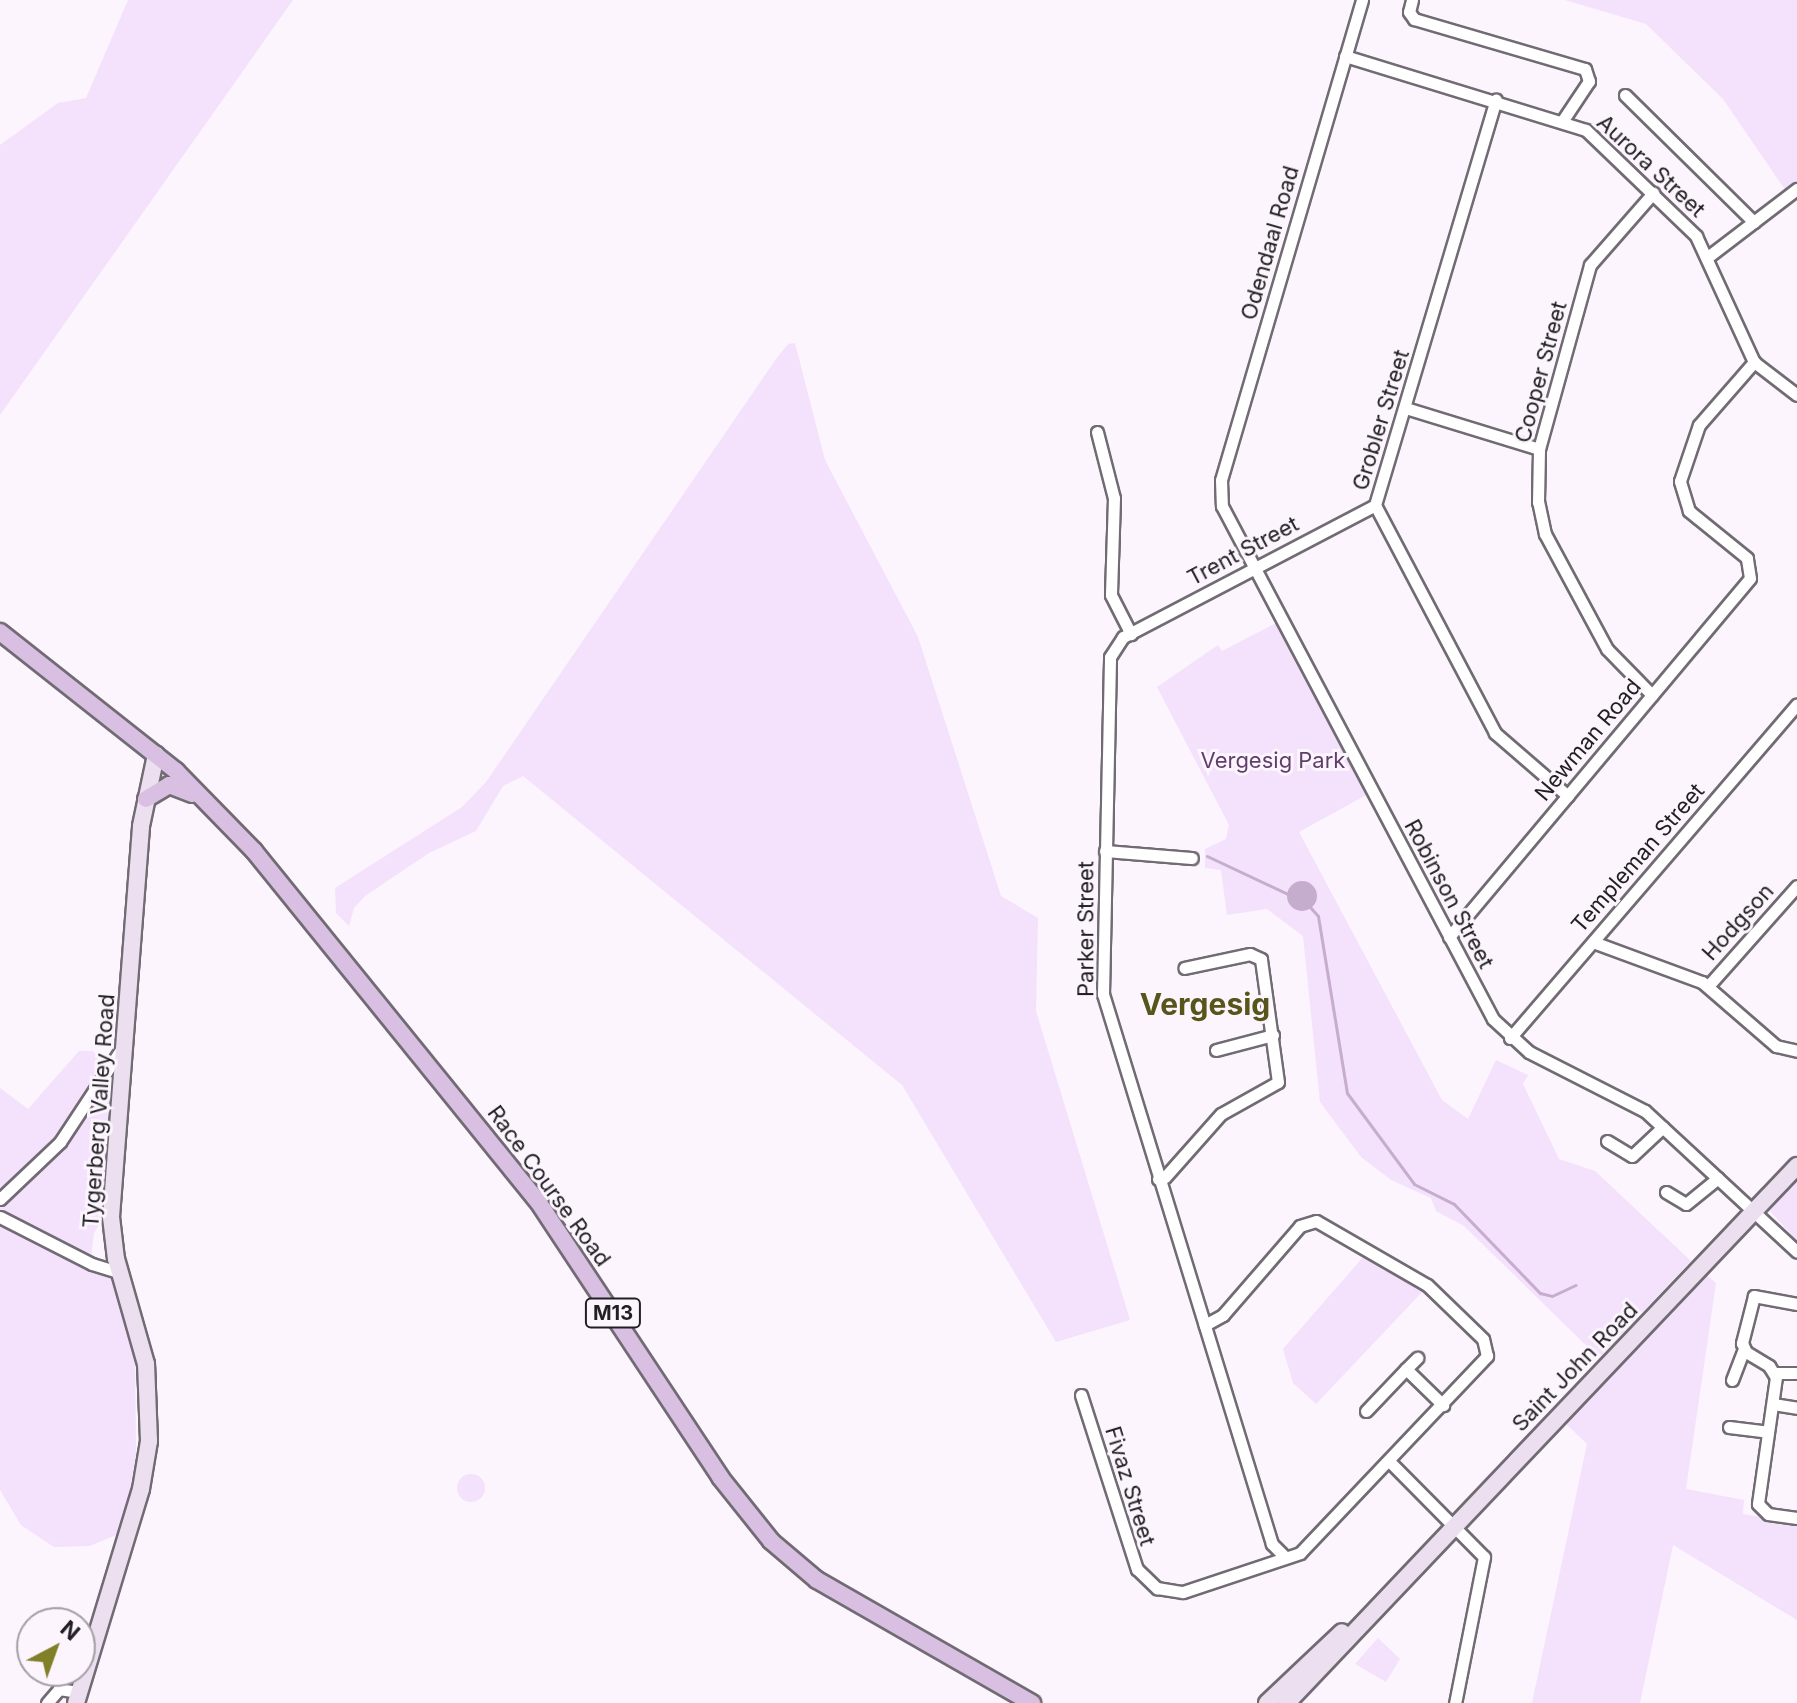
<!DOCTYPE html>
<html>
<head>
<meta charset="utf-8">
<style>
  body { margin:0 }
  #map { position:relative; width:1797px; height:1703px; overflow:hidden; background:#fcf5fe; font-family:Inter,sans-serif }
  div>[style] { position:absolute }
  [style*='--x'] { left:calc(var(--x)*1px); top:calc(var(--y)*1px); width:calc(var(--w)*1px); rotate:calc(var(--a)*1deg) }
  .green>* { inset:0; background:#f4e1fb }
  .round { border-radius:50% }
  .water>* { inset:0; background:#c5adcd }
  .stream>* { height:3px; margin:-1.5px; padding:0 1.5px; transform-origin:1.5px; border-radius:1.5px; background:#c5adcd }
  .roads { filter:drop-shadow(2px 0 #716b73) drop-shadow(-2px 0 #716b73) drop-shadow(0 2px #716b73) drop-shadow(0 -2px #716b73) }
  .street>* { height:11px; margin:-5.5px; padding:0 5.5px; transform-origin:5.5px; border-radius:5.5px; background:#fff }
  .secondary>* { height:16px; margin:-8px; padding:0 8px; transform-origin:8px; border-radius:8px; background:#ece0f0 }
  .primary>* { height:16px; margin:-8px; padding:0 8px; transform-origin:8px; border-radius:8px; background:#d9c0e2 }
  span { translate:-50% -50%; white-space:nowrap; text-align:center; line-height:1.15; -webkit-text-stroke:6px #fcf5fe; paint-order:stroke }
  .shield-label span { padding:2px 6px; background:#fcf5fe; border:2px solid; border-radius:6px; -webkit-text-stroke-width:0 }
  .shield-label { font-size:20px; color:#211f22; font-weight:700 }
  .street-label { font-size:22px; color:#211f22 }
  .park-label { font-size:22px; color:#603f6b }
  .district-label { font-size:30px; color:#575519; font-weight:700 }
  .north { position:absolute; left:16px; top:1607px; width:80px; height:80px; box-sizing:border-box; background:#fcf5fe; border:2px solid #a49fa6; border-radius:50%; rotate:41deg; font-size:22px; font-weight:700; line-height:32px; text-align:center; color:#211f22 }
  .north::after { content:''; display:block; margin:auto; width:28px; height:36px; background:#817f27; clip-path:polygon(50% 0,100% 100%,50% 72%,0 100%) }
</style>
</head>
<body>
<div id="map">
  <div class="green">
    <i style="clip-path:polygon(128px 0,293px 0,0 415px,0 145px,58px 103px,86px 98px)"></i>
    <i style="clip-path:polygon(1565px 0,1797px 0,1797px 182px,1786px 191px,1723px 99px,1646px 24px)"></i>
    <i style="clip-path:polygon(795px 343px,825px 460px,918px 637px,1001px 896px,1038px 918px,1036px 1011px,1130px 1320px,1056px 1342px,902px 1085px,523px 776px,503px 786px,476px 831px,429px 853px,365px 896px,354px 908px,349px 926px,336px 913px,335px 888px,462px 807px,486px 782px,776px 359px,788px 344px)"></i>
    <i style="clip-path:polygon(1278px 622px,1368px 794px,1299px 832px,1442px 1100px,1468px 1119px,1496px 1060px,1528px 1075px,1523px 1084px,1559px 1159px,1595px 1171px,1691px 1261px,1599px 1358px,1464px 1226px,1436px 1211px,1431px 1198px,1391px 1180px,1361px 1157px,1320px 1102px,1303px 936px,1267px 909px,1227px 915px,1221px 870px,1205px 868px,1205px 849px,1226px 839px,1229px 825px,1157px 687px,1218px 645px,1222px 651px)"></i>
    <i style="clip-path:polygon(79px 1051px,93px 1051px,113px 1080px,104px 1217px,94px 1233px,91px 1258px,117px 1282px,135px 1351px,136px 1453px,123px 1532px,90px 1546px,54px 1547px,21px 1525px,0 1490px,0 1088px,28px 1109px)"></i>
    <i style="clip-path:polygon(1797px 1173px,1797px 1241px,1770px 1211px)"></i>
    <i style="clip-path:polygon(1364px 1256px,1425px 1289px,1316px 1404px,1293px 1383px,1283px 1349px)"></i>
    <i style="clip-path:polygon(1704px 1273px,1716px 1283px,1686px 1489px,1744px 1500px,1743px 1514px,1797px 1523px,1797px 1620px,1673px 1545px,1640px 1703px,1532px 1703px,1587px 1444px,1562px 1420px)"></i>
    <i class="round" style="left:457px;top:1474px;width:28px;height:28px"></i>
    <i style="clip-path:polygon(1378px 1638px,1400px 1659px,1386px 1682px,1355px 1664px)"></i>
  </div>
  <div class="water">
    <i class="round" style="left:1287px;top:881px;width:30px;height:30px"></i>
  </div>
  <div class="stream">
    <i style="--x:1207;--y:856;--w:92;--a:25.2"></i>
    <i style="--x:1310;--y:907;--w:12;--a:48"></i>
    <i style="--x:1318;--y:916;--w:179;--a:80.7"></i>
    <i style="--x:1347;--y:1093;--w:113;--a:53.6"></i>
    <i style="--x:1414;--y:1184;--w:45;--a:26.6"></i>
    <i style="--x:1454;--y:1204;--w:124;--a:46"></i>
    <i style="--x:1540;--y:1293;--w:12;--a:14"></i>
    <i style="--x:1552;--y:1296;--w:26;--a:-25"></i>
  </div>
  <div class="roads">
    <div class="street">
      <i style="--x:1362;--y:0;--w:500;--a:106.37"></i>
      <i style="--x:1221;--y:480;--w:26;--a:88"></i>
      <i style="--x:1222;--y:506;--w:580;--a:62.15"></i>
      <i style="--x:1493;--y:1019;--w:49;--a:42.5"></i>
      <i style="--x:1529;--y:1052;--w:130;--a:27"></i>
      <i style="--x:1645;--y:1111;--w:207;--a:42.8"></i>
      <i style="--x:1412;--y:0;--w:12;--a:104"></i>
      <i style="--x:1409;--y:12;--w:9;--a:54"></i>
      <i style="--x:1414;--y:19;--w:178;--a:16.3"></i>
      <i style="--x:1585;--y:69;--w:13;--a:72"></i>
      <i style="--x:1589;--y:81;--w:47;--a:123.7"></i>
      <i style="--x:1345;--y:56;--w:252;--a:17.1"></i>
      <i style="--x:1586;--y:130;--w:153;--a:43.9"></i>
      <i style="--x:1696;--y:236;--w:139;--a:65.3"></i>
      <i style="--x:1754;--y:362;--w:54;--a:37.5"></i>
      <i style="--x:1625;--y:95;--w:181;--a:44.6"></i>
      <i style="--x:1709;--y:256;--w:111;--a:-37.3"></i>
      <i style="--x:1406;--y:408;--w:139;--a:17.1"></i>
      <i style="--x:1097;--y:432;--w:68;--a:75.6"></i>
      <i style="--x:1114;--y:498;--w:97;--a:91.8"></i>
      <i style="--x:1111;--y:595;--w:44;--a:62.9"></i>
      <i style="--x:1375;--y:505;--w:423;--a:-73.4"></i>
      <i style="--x:1375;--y:505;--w:258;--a:62.2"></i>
      <i style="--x:1495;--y:733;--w:96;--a:40.8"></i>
      <i style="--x:1652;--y:695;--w:64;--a:-134.4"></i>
      <i style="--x:1607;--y:649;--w:131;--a:-118.3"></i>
      <i style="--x:1545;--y:534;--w:33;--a:-102"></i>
      <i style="--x:1538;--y:502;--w:53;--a:-88.9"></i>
      <i style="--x:1539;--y:449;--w:191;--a:-74.5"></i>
      <i style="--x:1590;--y:265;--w:96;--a:-48.8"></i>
      <i style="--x:1105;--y:851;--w:87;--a:4.6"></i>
      <i style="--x:1449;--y:937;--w:468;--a:-50"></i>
      <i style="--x:1750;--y:578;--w:20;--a:-99"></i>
      <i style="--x:1747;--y:558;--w:75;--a:-141"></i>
      <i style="--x:1689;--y:511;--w:31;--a:-107"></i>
      <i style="--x:1680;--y:481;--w:59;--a:-71.3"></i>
      <i style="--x:1699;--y:425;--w:84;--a:-48.9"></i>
      <i style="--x:1593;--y:942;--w:116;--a:20.2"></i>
      <i style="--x:1702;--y:982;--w:98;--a:40.9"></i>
      <i style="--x:1776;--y:1046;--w:22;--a:13"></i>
      <i style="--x:1709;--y:985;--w:132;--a:-48.4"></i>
      <i style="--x:1510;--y:1038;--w:440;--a:-49.3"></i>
      <i style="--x:1216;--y:1050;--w:59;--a:-14.7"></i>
      <i style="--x:1607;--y:1141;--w:29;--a:31"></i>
      <i style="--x:1632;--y:1156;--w:42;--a:-43.1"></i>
      <i style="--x:1158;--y:1179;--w:7;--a:-16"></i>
      <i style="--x:1165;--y:1177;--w:84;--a:-48.4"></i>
      <i style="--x:1221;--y:1114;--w:65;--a:-29.3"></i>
      <i style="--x:1278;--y:1082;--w:124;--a:-97.9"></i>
      <i style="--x:1261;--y:959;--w:12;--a:-156"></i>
      <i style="--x:1250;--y:954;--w:67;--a:168"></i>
      <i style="--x:1666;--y:1192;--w:23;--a:31"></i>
      <i style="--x:1686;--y:1204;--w:41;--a:-39.1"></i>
      <i style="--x:0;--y:1199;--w:83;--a:-43.5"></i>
      <i style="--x:60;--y:1142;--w:113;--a:-56.6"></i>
      <i style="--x:0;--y:1217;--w:103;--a:27.1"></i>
      <i style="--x:92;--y:1264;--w:28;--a:17"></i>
      <i style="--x:1797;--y:1304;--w:44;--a:-169.5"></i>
      <i style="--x:1754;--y:1296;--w:49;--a:104.3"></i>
      <i style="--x:1742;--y:1343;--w:10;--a:66"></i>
      <i style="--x:1746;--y:1352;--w:27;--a:31"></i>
      <i style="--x:1769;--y:1366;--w:13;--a:58"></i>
      <i style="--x:1776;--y:1377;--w:128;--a:98.1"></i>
      <i style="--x:1758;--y:1504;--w:14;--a:45"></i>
      <i style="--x:1768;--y:1514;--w:29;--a:8"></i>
      <i style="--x:1406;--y:1369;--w:16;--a:-45"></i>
      <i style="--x:1775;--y:1373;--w:22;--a:0"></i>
      <i style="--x:1732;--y:1380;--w:33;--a:-69"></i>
      <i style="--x:1081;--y:1395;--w:183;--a:72.2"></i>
      <i style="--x:1137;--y:1569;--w:28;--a:44"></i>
      <i style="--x:1157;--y:1588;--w:26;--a:9"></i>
      <i style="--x:1183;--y:1592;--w:123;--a:-18.4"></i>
      <i style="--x:1300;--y:1553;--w:272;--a:-46.5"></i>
      <i style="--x:1487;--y:1356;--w:17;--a:-103"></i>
      <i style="--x:1483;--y:1339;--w:78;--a:-136"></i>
      <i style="--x:1427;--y:1285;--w:128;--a:-150"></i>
      <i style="--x:1316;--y:1221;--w:17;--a:163"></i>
      <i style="--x:1300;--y:1226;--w:118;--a:130.9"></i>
      <i style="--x:1223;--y:1315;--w:21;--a:151"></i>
      <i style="--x:1773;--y:1404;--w:24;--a:9"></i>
      <i style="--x:1366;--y:1411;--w:58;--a:-46.4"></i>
      <i style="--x:1406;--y:1369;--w:52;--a:44.2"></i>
      <i style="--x:1729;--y:1427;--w:39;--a:7"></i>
      <i style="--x:1389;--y:1461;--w:135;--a:45.3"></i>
      <i style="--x:1484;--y:1557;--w:149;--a:101.2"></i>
      <i style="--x:1283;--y:1555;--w:16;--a:-135"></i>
      <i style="--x:1272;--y:1544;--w:575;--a:-107.08"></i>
      <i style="--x:1103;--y:994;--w:337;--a:-88.8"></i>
      <i style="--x:1110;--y:657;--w:24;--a:-57"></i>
      <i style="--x:1123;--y:637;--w:284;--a:-27.6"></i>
      <i style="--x:47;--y:1703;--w:18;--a:-49"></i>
      <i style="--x:59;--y:1689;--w:20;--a:9"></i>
    </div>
    <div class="secondary">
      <i style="--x:76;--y:1703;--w:224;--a:-73.1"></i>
      <i style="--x:141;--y:1489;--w:49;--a:-80.5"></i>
      <i style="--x:149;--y:1441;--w:77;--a:-92.2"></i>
      <i style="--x:146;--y:1364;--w:109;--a:-105.9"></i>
      <i style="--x:116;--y:1259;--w:42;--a:-96.8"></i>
      <i style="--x:111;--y:1217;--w:392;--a:-85.6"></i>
      <i style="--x:141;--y:826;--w:73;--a:-78.1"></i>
      <i style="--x:1267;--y:1703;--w:103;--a:-43.4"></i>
      <i style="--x:1287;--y:1703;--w:741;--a:-46.48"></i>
    </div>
    <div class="primary">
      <i style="--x:0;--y:632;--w:224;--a:38.3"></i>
      <i style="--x:176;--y:771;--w:112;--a:45.7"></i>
      <i style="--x:254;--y:851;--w:449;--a:51"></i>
      <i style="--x:537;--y:1200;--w:332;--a:56.5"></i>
      <i style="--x:720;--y:1477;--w:82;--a:51.4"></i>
      <i style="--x:771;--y:1541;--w:60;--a:40.3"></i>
      <i style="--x:817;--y:1580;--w:248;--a:29.8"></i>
      <i style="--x:146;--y:799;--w:27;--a:-31"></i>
      <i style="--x:169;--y:785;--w:25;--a:21"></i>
    </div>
  </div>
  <div class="shield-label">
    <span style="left:613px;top:1313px">M13</span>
  </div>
  <div class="street-label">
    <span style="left:1651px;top:166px;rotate:43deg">Aurora Street</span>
    <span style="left:1270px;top:243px;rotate:-74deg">Odendaal Road</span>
    <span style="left:1541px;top:372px;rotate:-75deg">Cooper Street</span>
    <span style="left:1381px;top:420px;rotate:-73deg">Grobler Street</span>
    <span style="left:1243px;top:551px;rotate:-28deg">Trent Street</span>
    <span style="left:1588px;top:740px;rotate:-50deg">Newman Road</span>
    <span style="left:1638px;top:858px;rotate:-49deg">Templeman Street</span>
    <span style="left:1449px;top:894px;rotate:62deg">Robinson Street</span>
    <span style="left:1738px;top:922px;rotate:-48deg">Hodgson</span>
    <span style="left:1086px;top:929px;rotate:-90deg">Parker Street</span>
    <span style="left:99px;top:1111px;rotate:-86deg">Tygerberg Valley Road</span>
    <span style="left:549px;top:1186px;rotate:54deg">Race Course Road</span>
    <span style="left:1575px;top:1367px;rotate:-46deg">Saint John Road</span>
    <span style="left:1130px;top:1486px;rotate:73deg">Fivaz Street</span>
  </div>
  <div class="park-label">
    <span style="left:1273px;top:761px">Vergesig Park</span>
  </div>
  <div class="district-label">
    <span style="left:1205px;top:1004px">Vergesig</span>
  </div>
  <div class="north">N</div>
</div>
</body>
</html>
